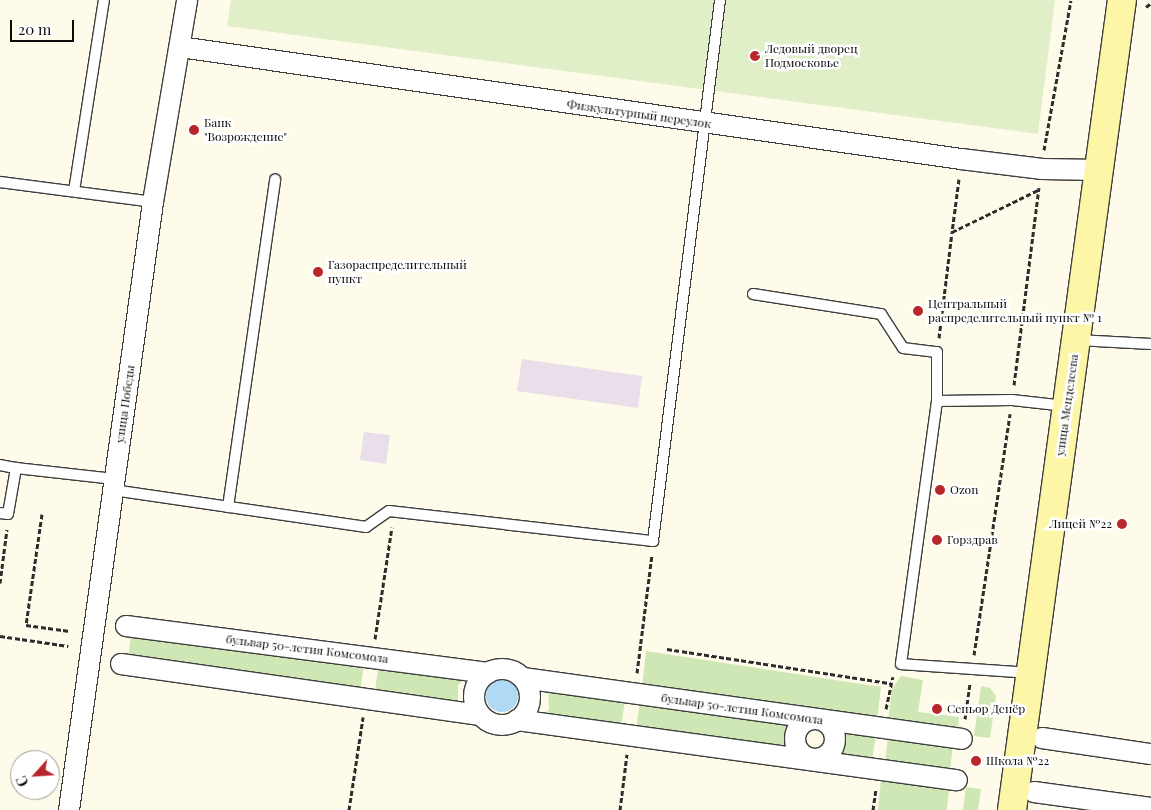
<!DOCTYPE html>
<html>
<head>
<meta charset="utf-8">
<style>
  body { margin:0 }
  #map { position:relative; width:1151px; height:810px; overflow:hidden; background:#fffbea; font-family:"Playfair Display",serif }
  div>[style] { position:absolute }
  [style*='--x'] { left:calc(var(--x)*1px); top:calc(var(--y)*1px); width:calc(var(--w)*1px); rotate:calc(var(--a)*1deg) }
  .industrial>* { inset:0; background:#e9dfea }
  .green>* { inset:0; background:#cee7b5 }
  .pitch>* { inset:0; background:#e0efc7 }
  .water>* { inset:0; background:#b0d9f4 }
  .round { border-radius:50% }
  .path>* { height:3px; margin-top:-1.5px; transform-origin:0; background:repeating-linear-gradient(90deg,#2d2d2d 0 5px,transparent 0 7.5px) }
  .roads { filter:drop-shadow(1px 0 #3e3e3e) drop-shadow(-1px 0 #3e3e3e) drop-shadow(0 1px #3e3e3e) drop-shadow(0 -1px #3e3e3e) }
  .lane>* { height:10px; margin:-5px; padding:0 5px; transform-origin:5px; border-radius:5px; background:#fff }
  .street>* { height:20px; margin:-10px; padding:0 10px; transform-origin:10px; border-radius:10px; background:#fff }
  .street>.ring { margin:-10px; padding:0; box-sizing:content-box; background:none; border:20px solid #fff; border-radius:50% }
  .secondary>* { height:28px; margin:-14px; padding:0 14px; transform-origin:14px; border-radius:14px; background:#fdf6a7 }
  .dots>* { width:14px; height:14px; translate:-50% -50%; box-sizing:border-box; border:2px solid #fff; border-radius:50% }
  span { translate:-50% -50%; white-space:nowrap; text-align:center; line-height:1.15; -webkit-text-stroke:5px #fff; paint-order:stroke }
  .poi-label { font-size:12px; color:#0b0b0b }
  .left { translate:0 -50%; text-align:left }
  .right { translate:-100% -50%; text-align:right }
  .street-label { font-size:12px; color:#0b0b0b }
  .north { position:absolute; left:10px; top:750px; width:50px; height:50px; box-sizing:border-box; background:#fff; border:1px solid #9d9d9d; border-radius:50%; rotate:244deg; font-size:14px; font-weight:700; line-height:20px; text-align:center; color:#0b0b0b }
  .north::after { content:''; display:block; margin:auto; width:18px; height:22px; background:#b8272b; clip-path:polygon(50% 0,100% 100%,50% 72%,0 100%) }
  .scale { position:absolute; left:10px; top:20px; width:64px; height:22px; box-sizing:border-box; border:2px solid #0b0b0b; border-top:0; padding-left:6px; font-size:15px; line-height:18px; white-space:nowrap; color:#0b0b0b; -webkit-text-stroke:4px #fff; paint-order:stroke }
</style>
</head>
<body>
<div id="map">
  <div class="industrial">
    <i style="clip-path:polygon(522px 359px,642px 376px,638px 408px,517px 391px)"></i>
    <i style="clip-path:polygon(364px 432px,390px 435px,386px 464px,360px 460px)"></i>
  </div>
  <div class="green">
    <i style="clip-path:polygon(131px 633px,364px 665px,360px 692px,128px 660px)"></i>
    <i style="clip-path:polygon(646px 651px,881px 687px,877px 720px,642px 688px)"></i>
    <i style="clip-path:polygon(378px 668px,464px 680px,458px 685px,458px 704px,375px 692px)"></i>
    <i style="clip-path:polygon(901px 676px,923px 680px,918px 712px,959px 717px,958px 731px,888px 722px,892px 689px)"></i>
    <i style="clip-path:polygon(981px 686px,990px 688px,996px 696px,990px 738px,974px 736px)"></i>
    <i style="clip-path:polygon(548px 690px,625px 701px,621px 727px,545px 716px,549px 709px)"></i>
    <i style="clip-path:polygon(640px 701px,791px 722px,786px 743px,788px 750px,636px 729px)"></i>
    <i style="clip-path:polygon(839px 730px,876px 735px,872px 760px,835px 755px,841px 736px)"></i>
    <i style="clip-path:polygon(888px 736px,953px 744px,950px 771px,885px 763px)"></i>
    <i style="clip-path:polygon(881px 779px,949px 788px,947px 810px,878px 810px)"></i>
    <i style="clip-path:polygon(966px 787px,981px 789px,978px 810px,963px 810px)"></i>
  </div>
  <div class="pitch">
    <i style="clip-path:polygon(231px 0,1055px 0,1038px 134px,227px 26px)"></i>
  </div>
  <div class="water">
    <i class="round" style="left:486px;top:680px;width:32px;height:32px"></i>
  </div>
  <div class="path">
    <i style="--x:1146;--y:7;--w:6;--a:-39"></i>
    <i style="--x:1044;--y:150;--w:152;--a:-79.8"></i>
    <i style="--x:959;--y:179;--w:53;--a:97.5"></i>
    <i style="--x:952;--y:232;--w:96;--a:-26"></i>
    <i style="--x:939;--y:338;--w:107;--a:-83"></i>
    <i style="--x:1014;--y:385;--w:199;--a:-82.8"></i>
    <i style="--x:42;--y:514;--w:112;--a:98.2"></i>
    <i style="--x:26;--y:625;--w:44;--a:7.8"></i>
    <i style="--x:0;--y:583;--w:54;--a:-82.6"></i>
    <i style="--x:0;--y:636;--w:69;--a:8.4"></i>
    <i style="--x:375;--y:639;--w:113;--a:-81.4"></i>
    <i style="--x:667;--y:649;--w:226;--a:8.7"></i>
    <i style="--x:974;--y:655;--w:244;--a:-81.5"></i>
    <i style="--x:637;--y:673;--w:119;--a:-82.8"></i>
    <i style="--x:886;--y:709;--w:33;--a:-78"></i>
    <i style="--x:965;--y:719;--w:36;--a:-82"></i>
    <i style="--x:349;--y:810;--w:94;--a:-81.4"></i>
    <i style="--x:620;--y:810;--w:56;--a:-82.9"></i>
    <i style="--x:873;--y:810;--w:22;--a:-82"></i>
  </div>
  <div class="roads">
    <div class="lane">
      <i style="--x:0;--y:182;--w:154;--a:7.4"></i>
      <i style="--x:74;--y:191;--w:193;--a:-81.1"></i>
      <i style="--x:753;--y:294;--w:130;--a:8.9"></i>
      <i style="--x:881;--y:314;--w:40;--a:57.1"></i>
      <i style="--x:903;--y:348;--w:34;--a:7"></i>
      <i style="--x:937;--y:352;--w:49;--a:90"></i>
      <i style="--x:937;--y:401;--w:75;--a:-0.8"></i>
      <i style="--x:1012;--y:400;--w:54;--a:6.3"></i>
      <i style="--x:1077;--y:340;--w:74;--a:3.1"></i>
      <i style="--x:937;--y:401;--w:265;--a:97.8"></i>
      <i style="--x:901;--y:664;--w:129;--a:4"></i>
      <i style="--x:0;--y:465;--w:16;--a:11"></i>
      <i style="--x:113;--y:490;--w:256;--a:8.3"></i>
      <i style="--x:366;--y:527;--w:28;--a:-35"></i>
      <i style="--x:389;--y:511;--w:266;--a:6.5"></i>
      <i style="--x:653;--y:541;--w:545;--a:-82.94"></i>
      <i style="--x:228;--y:507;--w:331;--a:-81.8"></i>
      <i style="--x:0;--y:513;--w:8;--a:7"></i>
      <i style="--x:8;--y:514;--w:47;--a:-80.1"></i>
      <i style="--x:16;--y:468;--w:99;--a:6.4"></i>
    </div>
    <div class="street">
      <i style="--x:180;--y:47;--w:789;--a:8.16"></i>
      <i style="--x:961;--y:159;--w:82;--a:7"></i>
      <i style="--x:1042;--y:169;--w:57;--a:1"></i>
      <i style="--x:126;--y:626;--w:365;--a:7.4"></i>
      <i style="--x:121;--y:664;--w:363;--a:8.1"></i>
      <i class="ring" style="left:474px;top:669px;width:36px;height:36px"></i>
      <i style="--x:523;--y:678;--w:443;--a:7.9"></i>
      <i class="ring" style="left:795px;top:719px;width:20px;height:20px"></i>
      <i style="--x:517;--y:720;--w:444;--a:7.8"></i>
      <i style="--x:1042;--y:738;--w:110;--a:8.4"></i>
      <i style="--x:1034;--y:792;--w:118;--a:7.8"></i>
      <i style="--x:69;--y:810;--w:614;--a:-82.13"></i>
      <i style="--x:153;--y:202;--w:205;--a:-80.4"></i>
    </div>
    <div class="secondary">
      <i style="--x:1012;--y:810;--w:817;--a:-82.27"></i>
    </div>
  </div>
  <div class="dots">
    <i style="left:755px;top:56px;background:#b8272b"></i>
    <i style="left:194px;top:130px;background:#b8272b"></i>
    <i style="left:318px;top:272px;background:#b8272b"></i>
    <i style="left:918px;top:311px;background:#b8272b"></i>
    <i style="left:940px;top:490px;background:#b8272b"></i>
    <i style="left:1122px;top:524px;background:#b8272b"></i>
    <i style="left:937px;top:540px;background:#b8272b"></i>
    <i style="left:937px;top:709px;background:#b8272b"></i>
    <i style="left:976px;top:761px;background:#b8272b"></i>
  </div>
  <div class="poi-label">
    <span class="left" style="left:765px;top:56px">Ледовый дворец<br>Подмосковье</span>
    <span class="left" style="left:204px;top:130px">Банк<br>"Возрождение"</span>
    <span class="left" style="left:328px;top:272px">Газораспределительный<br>пункт</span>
    <span class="left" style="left:928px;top:311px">Центральный<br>распределительный пункт № 1</span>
    <span class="left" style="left:950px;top:490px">Ozon</span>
    <span class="right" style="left:1112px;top:524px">Лицей №22</span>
    <span class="left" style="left:947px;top:540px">Горздрав</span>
    <span class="left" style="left:947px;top:709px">Сеньор Денёр</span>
    <span class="left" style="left:986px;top:761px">Школа №22</span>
  </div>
  <div class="street-label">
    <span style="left:639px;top:114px;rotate:8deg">Физкультурный переулок</span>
    <span style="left:125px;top:404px;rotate:-82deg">улица Победы</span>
    <span style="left:1067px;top:405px;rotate:-82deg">улица Менделеева</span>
    <span style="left:307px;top:649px;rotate:7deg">бульвар 50-летия Комсомола</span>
    <span style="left:742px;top:709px;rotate:8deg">бульвар 50-летия Комсомола</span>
  </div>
  <div class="north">С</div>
  <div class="scale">20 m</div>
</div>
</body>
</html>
